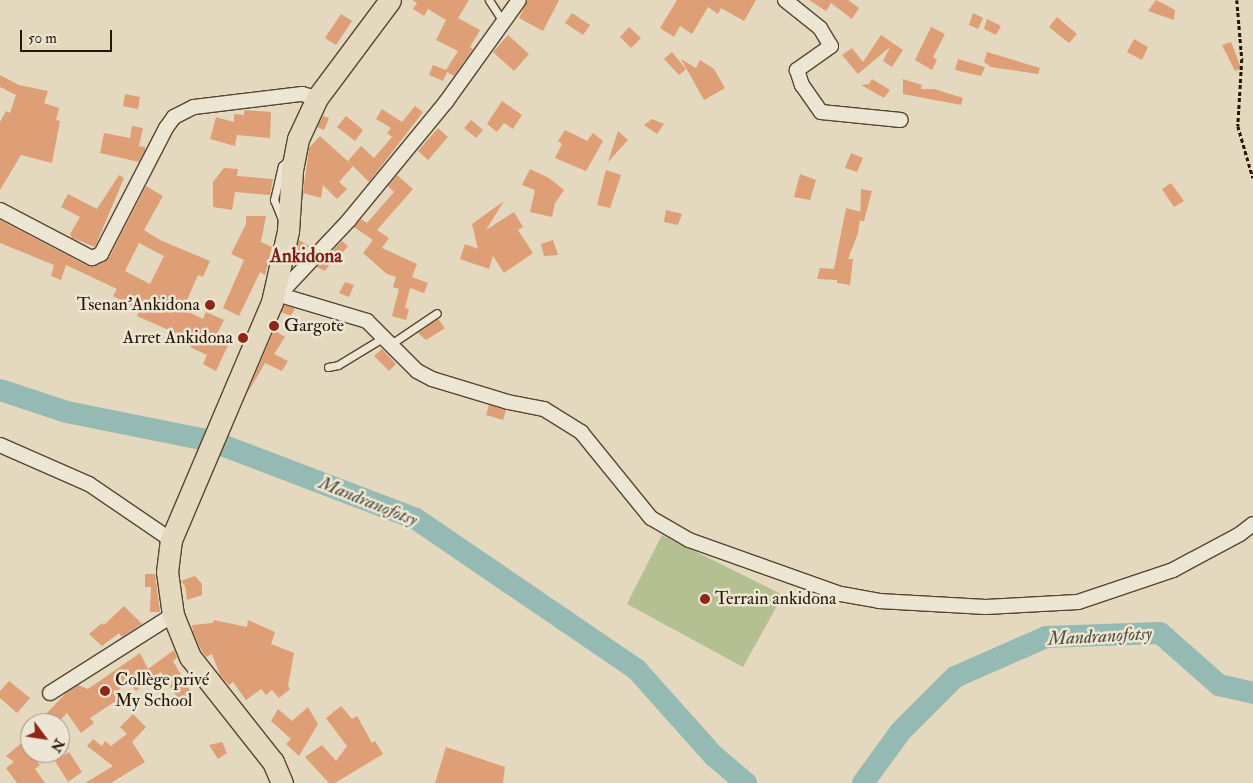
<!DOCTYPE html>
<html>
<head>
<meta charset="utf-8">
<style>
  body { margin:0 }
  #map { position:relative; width:1253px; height:783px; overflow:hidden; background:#e4d9be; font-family:"IM FELL Double Pica",serif }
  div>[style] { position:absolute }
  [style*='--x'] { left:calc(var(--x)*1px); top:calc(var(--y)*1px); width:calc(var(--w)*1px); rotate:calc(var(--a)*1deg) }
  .green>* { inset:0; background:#b4bf92 }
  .river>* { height:22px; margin:-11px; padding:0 11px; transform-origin:11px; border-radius:11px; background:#95bab3 }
  .building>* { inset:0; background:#de9e76 }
  .path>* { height:2.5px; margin-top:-1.25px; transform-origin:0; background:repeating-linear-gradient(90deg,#261501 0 4px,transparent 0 6.5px) }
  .roads { filter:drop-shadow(1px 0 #564630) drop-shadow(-1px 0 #564630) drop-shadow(0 1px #564630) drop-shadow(0 -1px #564630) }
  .lane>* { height:7px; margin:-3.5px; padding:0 3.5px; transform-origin:3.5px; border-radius:3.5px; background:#ede6d5 }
  .street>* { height:14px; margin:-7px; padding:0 7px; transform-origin:7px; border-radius:7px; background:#ede6d5 }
  .primary>* { height:21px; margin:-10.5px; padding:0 10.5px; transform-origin:10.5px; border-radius:10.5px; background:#e4d9be }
  .dots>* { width:14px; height:14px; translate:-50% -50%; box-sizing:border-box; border:2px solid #ede6d5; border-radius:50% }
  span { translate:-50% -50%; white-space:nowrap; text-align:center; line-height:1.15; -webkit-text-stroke:5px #ede6d5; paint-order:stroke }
  .poi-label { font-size:18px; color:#261501 }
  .right { translate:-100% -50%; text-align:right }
  .left { translate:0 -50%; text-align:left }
  .neighbourhood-label { font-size:19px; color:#7a1f14; font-weight:700 }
  .water-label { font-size:19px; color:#4d4f3f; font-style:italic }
  .north { position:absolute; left:20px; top:713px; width:50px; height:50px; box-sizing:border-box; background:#ede6d5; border:1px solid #9d9280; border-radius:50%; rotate:121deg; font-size:14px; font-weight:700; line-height:20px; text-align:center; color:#261501 }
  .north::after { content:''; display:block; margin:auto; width:18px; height:22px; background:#8f2418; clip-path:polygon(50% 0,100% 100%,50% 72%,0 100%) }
  .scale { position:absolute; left:20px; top:30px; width:92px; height:22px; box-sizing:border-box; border:2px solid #261501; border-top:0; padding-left:6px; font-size:15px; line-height:18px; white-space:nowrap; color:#261501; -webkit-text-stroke:4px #ede6d5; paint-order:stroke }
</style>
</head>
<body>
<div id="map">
  <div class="green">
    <i style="clip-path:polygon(662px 535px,783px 595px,743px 667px,627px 604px)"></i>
  </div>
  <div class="river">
    <i style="--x:0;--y:390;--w:71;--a:18.2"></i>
    <i style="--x:67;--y:412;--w:147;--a:11.4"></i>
    <i style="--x:211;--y:441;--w:219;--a:20.8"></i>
    <i style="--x:416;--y:519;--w:268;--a:34.3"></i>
    <i style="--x:637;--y:670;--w:115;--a:48.2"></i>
    <i style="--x:714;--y:756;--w:42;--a:40.2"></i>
    <i style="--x:863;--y:783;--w:64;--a:-53.8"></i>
    <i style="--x:901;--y:731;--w:76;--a:-45"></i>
    <i style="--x:955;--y:677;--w:99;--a:-23.7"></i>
    <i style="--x:1046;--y:637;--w:114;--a:-2"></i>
    <i style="--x:1160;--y:633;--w:79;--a:41.4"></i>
    <i style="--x:1219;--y:685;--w:35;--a:13"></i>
  </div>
  <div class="building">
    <i style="clip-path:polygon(412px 0,469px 0,458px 18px,480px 30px,470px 47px,473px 49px,454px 76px,447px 72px,443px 81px,429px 75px,433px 65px,446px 70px,458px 51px,436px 40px,446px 20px,428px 9px,424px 16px,413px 9px,417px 3px)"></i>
    <i style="clip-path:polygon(528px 0,559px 0,543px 31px,519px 18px)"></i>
    <i style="clip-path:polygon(677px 0,756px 0,744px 21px,721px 8px,718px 14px,708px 7px,692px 34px,680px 26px,674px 37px,660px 28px)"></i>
    <i style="clip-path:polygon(809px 0,848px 0,859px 8px,852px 19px,831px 3px,826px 11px)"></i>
    <i style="clip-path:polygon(1156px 0,1175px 10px,1174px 20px,1148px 11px)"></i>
    <i style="clip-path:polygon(572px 13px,590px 25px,583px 35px,565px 23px)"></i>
    <i style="clip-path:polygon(973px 13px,983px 18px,978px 29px,969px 25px)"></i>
    <i style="clip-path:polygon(341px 14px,352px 21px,336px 45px,325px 38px)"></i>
    <i style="clip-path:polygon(1057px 17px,1077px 34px,1069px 43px,1049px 27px)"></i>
    <i style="clip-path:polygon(987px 19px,1001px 26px,996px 35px,984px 29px)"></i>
    <i style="clip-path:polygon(629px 27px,641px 38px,631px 48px,620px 37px)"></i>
    <i style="clip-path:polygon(931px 27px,945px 34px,933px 57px,937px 60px,932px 70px,915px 60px)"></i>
    <i style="clip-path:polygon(508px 35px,529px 54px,514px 71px,493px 52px)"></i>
    <i style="clip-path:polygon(881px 35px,903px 50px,892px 67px,883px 61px,890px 47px,858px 74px,842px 55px,852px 48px,863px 62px)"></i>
    <i style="clip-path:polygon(1134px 39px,1148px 47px,1142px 60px,1127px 52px)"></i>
    <i style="clip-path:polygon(1231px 42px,1241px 68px,1235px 71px,1222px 45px)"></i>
    <i style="clip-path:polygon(672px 52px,686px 69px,679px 75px,664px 59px)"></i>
    <i style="clip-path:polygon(987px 52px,1040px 68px,1038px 74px,991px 67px,984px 62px)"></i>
    <i style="clip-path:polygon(681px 59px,696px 68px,700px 60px,714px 69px,725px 88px,704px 100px)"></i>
    <i style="clip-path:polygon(958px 59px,985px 67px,981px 76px,955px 70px)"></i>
    <i style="clip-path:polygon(0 75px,19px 85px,48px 91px,44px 103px,59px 108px,56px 120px,60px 121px,52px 163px,21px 155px,0 190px,0 122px,6px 111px,10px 113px,16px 95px,0 87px)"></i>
    <i style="clip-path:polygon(872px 79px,890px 90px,884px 98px,861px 85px,869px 84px)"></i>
    <i style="clip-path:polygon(903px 79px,922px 85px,921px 89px,934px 89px,963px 98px,961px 105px,903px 94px)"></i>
    <i style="clip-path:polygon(125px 94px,140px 97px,138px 109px,123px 106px)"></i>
    <i style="clip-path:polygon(502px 101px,522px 115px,513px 129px,504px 123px,497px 132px,487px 124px)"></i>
    <i style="clip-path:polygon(415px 106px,423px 112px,369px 182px,348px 161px,361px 146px,374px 158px,392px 137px,387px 133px,391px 128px,376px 119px,382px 109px,402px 122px)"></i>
    <i style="clip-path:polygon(244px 110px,271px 112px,270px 138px,237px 135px,235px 146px,210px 139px,216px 117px,234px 122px,234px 114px,244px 115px)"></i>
    <i style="clip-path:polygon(323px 116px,329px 118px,324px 130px,317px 127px)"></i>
    <i style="clip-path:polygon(346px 116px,363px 130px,355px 141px,337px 127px)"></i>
    <i style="clip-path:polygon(652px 119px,664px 124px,657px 134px,644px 125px)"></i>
    <i style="clip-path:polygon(471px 120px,483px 130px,476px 138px,464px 128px)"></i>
    <i style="clip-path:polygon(132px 126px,143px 128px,139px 146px,145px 147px,145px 151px,139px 162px,100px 153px,104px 133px,130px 138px)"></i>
    <i style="clip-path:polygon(438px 128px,448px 137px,428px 160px,418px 151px)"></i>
    <i style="clip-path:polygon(565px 130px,587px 141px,593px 133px,603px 141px,586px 171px,555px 158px,562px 144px,558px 141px)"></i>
    <i style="clip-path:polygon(618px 131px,628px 140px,608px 162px)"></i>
    <i style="clip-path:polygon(320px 136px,353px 166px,339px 182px,347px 189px,337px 199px,323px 185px,321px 198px,303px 193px,309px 148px)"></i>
    <i style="clip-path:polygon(851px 153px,863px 158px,857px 172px,845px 168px)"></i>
    <i style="clip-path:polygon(224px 168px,238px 169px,237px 176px,273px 179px,270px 195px,235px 192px,232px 210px,213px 207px,213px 182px)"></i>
    <i style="clip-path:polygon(530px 169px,549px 178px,564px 190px,555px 203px,552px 217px,530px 212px,535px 190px,522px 185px)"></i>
    <i style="clip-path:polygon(606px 170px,621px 175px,610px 208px,597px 205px)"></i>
    <i style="clip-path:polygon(800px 174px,816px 180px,810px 200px,794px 197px)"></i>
    <i style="clip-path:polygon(119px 175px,124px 178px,95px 247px,72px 238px,70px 234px,80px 217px,61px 207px,68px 194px,97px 209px)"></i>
    <i style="clip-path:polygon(397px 175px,413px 189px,377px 230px,389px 238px,382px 248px,417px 264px,412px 277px,428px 283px,424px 293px,410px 288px,405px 308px,409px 309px,406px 320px,392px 316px,399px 289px,393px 287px,396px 277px,387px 274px,363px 253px,373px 240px,354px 227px,361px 219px,367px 223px,394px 192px,388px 186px)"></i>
    <i style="clip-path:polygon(1171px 183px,1184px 201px,1174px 207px,1162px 189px)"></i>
    <i style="clip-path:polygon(evenodd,146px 186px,163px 196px,144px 230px,160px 240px,210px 261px,203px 277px,198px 275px,183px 309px,203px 319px,206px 312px,224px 320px,217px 334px,230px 341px,216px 371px,203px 364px,207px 355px,190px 347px,193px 341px,137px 316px,140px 310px,113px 296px,117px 289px,66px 265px,61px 280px,51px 276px,54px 265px,0 243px,0 220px,88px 266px,96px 266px,109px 258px,146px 186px,139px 243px,164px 256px,150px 284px,125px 271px,139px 243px)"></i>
    <i style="clip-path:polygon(861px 189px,872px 191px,864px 221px,860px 221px)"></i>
    <i style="clip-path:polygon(504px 201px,486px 230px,514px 212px,523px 227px,518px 230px,533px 253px,504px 273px,493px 256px,489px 269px,460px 259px,465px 244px,478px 249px,472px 224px)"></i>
    <i style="clip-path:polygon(846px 208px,861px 212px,858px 233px,848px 259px,853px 259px,850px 285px,837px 283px,837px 280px,817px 279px,820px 268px,834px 269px)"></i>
    <i style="clip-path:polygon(666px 210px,682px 214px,678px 225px,664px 222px)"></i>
    <i style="clip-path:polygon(246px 216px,266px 216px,261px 242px,272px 247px,265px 275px,260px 272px,239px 316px,223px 308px,244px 260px,231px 254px,246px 224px)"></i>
    <i style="clip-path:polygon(299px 240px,309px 246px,301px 259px,295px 255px)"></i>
    <i style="clip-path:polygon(553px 240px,558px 255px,544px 256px,541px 244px)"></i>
    <i style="clip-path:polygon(342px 241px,348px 246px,338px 258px,336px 255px,325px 271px,317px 267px)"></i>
    <i style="clip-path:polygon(345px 282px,354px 285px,349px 297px,339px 293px)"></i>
    <i style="clip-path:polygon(284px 305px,295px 308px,291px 316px,281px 312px)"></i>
    <i style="clip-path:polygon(438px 319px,445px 328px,426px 340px,418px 333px)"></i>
    <i style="clip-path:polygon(277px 323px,280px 325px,277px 332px,285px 337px,274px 354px,288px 361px,282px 371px,265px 363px,247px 394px)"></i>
    <i style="clip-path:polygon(382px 349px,396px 364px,389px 371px,374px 356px)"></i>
    <i style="clip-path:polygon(489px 405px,506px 410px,503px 420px,486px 415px)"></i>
    <i style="clip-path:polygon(145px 574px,155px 574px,160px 612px,150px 612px,151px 587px,145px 587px)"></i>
    <i style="clip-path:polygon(195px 576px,202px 584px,202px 595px,187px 600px,185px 586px,181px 581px)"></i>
    <i style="clip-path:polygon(124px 606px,142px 624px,122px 637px,119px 633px,102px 646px,89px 634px,102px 623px,104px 625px)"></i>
    <i style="clip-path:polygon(214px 620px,247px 627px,248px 620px,275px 632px,271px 644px,294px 653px,288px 686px,290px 689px,279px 698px,272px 690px,266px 695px,261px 689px,246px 700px,233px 682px,229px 685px,220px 675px,212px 654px,206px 657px,200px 648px,193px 632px,192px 625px,213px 623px)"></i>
    <i style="clip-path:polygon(174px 650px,177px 658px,173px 661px,192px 694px,180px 702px,161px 672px,136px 691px,128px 682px,115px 693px,119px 699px,90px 718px,94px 723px,81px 733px,67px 713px,57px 723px,46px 714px,66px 693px,78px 685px,88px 689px,140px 653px,148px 669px)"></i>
    <i style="clip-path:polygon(9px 681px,30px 698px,17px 713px,0 698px,0 691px)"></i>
    <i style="clip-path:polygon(341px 706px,352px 719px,357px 716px,372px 743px,375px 741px,383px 754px,335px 783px,329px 783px,305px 757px,322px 745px,336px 761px,347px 746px,326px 718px)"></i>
    <i style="clip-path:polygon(308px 707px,318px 724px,299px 756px,286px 744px,291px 739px,271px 721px,278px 709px,292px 721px)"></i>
    <i style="clip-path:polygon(133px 714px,146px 727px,132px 742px,145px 762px,111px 783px,85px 783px,113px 766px,87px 746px,93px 739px,102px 746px,105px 741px,111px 746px,127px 734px,120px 727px)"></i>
    <i style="clip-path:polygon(30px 736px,30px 753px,40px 765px,35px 769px,45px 783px,17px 783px,6px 768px,14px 762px,6px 756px)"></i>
    <i style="clip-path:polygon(222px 742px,227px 753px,218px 759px,209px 745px)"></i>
    <i style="clip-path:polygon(446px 747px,505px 767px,503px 783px,435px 783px)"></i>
    <i style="clip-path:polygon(69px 752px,82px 772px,68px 782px,55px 761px)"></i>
  </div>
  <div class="path">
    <i style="--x:1237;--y:0;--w:59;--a:85.2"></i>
    <i style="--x:1242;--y:59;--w:67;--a:93.4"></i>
    <i style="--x:1238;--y:126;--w:54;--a:73.9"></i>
  </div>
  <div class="roads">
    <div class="lane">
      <i style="--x:489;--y:0;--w:27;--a:57"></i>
      <i style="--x:283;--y:222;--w:24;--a:-112"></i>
      <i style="--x:274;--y:200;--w:35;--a:-77"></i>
      <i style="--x:282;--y:166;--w:10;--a:-45"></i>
      <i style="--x:391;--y:344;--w:55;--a:-34"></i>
      <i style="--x:328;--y:367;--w:10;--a:-11"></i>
      <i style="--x:338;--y:365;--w:54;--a:-31.3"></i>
    </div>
    <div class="street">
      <i style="--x:785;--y:0;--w:45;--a:38.7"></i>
      <i style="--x:820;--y:28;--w:21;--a:59"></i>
      <i style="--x:831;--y:46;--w:42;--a:144.8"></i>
      <i style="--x:797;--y:70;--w:16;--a:72"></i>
      <i style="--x:802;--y:85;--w:33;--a:55"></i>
      <i style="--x:821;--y:112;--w:80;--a:5.7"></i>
      <i style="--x:0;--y:210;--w:104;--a:27.6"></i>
      <i style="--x:92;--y:258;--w:10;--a:-24"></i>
      <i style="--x:101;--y:254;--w:142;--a:-62.7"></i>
      <i style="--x:166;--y:128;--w:14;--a:-54"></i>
      <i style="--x:174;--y:117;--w:22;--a:-27"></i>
      <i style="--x:194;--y:107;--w:109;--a:-6.9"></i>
      <i style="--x:302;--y:94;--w:16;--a:15"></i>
      <i style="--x:280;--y:295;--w:91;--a:16.6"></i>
      <i style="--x:367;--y:321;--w:71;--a:45"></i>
      <i style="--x:417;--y:371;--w:17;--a:28"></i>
      <i style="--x:432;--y:379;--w:79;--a:16.8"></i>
      <i style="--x:508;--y:402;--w:37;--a:11"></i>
      <i style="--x:544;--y:409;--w:44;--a:31.9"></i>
      <i style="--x:581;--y:432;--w:111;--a:50.9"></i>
      <i style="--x:651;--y:518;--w:44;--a:30.1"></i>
      <i style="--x:689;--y:540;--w:161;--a:19.6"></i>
      <i style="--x:841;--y:594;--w:39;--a:10"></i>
      <i style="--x:879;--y:601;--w:107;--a:3.2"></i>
      <i style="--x:986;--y:607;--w:92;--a:-3.1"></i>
      <i style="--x:1078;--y:602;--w:100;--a:-18.6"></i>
      <i style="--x:1173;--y:570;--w:76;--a:-28.2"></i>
      <i style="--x:1240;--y:534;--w:16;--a:-38"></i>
      <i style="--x:274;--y:300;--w:110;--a:-46.8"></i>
      <i style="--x:349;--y:220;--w:153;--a:-50.6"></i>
      <i style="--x:446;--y:102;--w:125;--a:-54.4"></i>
      <i style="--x:0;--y:445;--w:97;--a:23.7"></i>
      <i style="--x:89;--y:484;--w:99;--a:34.3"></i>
      <i style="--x:50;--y:693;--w:146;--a:-32.4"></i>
    </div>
    <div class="primary">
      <i style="--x:282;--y:783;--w:23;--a:-113"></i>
      <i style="--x:273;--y:762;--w:134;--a:-128.3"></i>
      <i style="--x:190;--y:657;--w:45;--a:-112"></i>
      <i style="--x:173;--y:615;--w:43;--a:-97.9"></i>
      <i style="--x:167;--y:572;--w:32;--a:-83"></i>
      <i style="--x:171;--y:540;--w:259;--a:-67"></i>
      <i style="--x:272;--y:302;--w:73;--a:-77.3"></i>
      <i style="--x:288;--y:231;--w:61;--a:-86.2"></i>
      <i style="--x:292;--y:170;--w:32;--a:-79"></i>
      <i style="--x:298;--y:139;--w:45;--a:-65.1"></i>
      <i style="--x:317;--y:98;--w:122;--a:-53.3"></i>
    </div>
  </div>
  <div class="dots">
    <i style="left:210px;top:305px;background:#8f2418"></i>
    <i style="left:274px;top:326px;background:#8f2418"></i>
    <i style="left:243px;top:338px;background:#8f2418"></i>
    <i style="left:705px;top:599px;background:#8f2418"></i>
    <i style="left:105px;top:691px;background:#8f2418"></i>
  </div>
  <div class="poi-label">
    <span class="right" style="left:200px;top:305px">Tsenan'Ankidona</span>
    <span class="left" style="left:284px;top:326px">Gargote</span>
    <span class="right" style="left:233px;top:338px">Arret Ankidona</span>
    <span class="left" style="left:715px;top:599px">Terrain ankidona</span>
    <span class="left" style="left:115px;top:691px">Collège privé<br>My School</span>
  </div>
  <div class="neighbourhood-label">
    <span style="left:306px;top:257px">Ankidona</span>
  </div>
  <div class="water-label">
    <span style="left:368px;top:502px;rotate:22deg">Mandranofotsy</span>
    <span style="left:1100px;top:637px;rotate:-3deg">Mandranofotsy</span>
  </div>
  <div class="north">N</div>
  <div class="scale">50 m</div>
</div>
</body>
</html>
